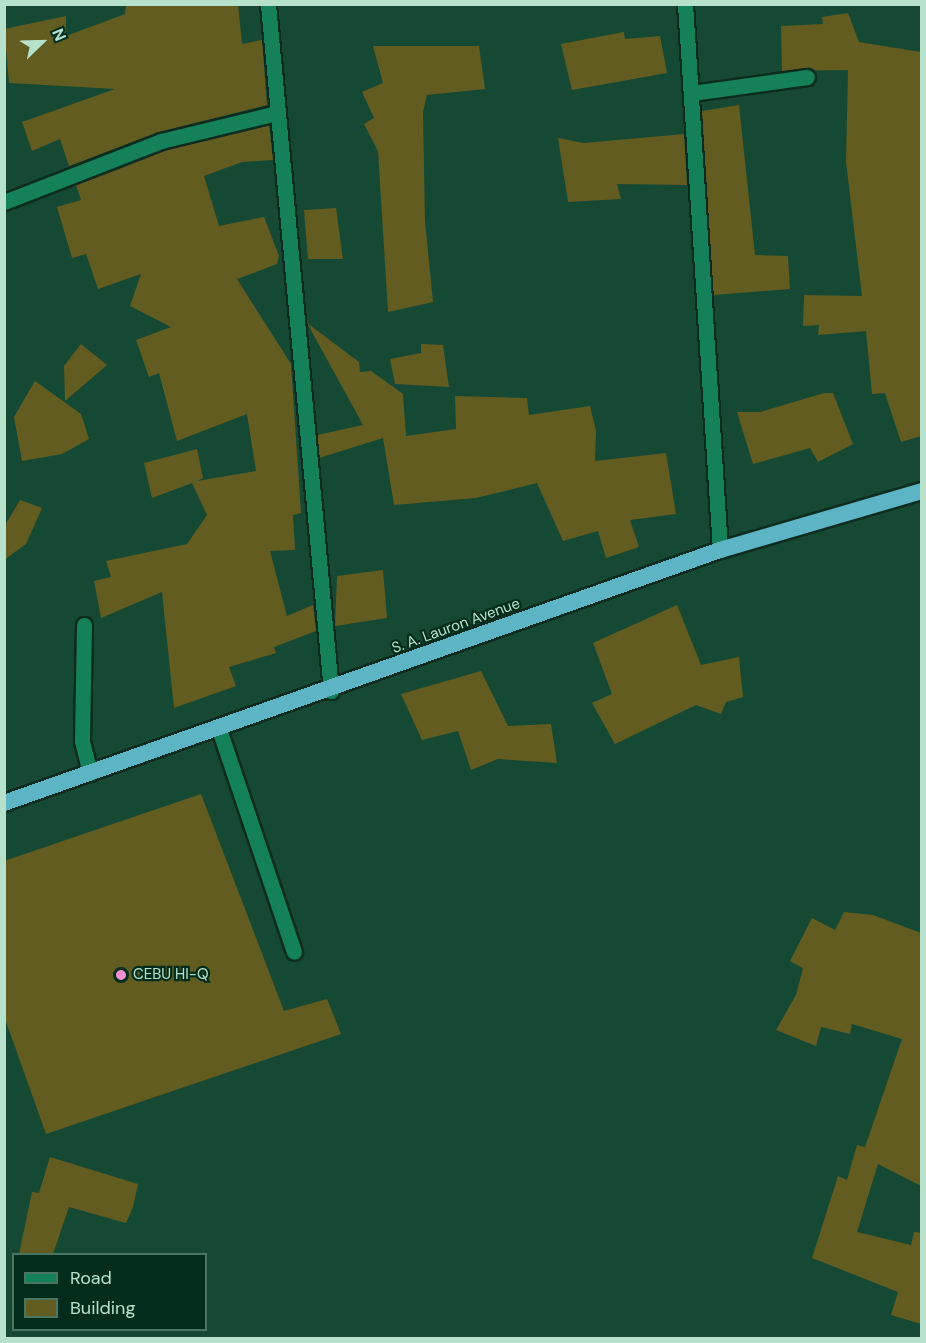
<!DOCTYPE html>
<html>
<head>
<meta charset="utf-8">
<style>
  body { margin:0 }
  #map { position:relative; width:926px; height:1343px; overflow:hidden; background:#154934; font-family:"DM Sans",sans-serif }
  div>[style] { position:absolute }
  [style*='--x'] { left:calc(var(--x)*1px); top:calc(var(--y)*1px); width:calc(var(--w)*1px); rotate:calc(var(--a)*1deg) }
  .building>* { inset:0; background:#625c21 }
  .roads { filter:drop-shadow(2px 0 #0d2c1f) drop-shadow(-2px 0 #0d2c1f) drop-shadow(0 2px #0d2c1f) drop-shadow(0 -2px #0d2c1f) }
  .service>* { height:15px; margin:-7.5px; padding:0 7.5px; transform-origin:7.5px; border-radius:7.5px; background:#15815a }
  .minor>* { height:15px; margin:-7.5px; padding:0 7.5px; transform-origin:7.5px; border-radius:7.5px; background:#15815a }
  .trunk>* { height:16px; margin:-8px; padding:0 8px; transform-origin:8px; border-radius:8px; background:#5db4c4 }
  .dots>* { width:16px; height:16px; translate:-50% -50%; box-sizing:border-box; border:3px solid #022d1d; border-radius:50% }
  span { translate:-50% -50%; white-space:nowrap; text-align:center; line-height:1.15; -webkit-text-stroke:4.5px #022d1d; paint-order:stroke }
  .street-label { font-size:15px; color:#b6e1cb }
  .poi-label { font-size:15px; color:#b6e1cb }
  .left { translate:0 -50%; text-align:left }
  .frame { position:absolute; inset:0; border:6px solid #b6e1cb; pointer-events:none }
  .legend { position:absolute; left:12px; top:1253px; width:195px; height:78px; box-sizing:border-box; background:#022d1d; border:2px solid #4a7563; margin:0; padding:8px 10px; list-style:none; font-size:18px; color:#b6e1cb }
  .legend li { display:flex; align-items:center; gap:12px; height:30px }
  .legend b { width:30px; border:2px solid #4a7563 }
  .north { position:absolute; left:12px; top:12px; width:60px; height:60px; -webkit-text-stroke:4px #022d1d; paint-order:stroke; rotate:67deg; font-size:16px; font-weight:700; line-height:24px; text-align:center; color:#b6e1cb }
  .north::after { content:''; display:block; margin:auto; width:21px; height:27px; background:#b6e1cb; clip-path:polygon(50% 0,100% 100%,50% 72%,0 100%) }
</style>
</head>
<body>
<div id="map">
  <div class="building">
    <i style="clip-path:polygon(126px 4px,238px 4px,242px 44px,262px 40px,267px 105px,159px 132px,69px 166px,60px 139px,32px 151px,22px 122px,115px 89px,9px 83px,4px 29px,66px 16px,66px 36px,125px 14px)"></i>
    <i style="clip-path:polygon(848px 13px,859px 42px,921px 52px,921px 436px,901px 442px,885px 393px,872px 394px,866px 331px,818px 335px,819px 325px,803px 326px,804px 295px,862px 296px,846px 162px,848px 70px,782px 71px,781px 26px,823px 24px,822px 17px)"></i>
    <i style="clip-path:polygon(624px 32px,625px 39px,660px 36px,667px 73px,572px 90px,561px 44px)"></i>
    <i style="clip-path:polygon(373px 46px,479px 46px,485px 89px,427px 95px,423px 112px,425px 221px,433px 302px,388px 312px,378px 151px,364px 124px,374px 118px,362px 92px,383px 83px)"></i>
    <i style="clip-path:polygon(739px 105px,755px 255px,788px 256px,790px 289px,713px 295px,702px 111px)"></i>
    <i style="clip-path:polygon(269px 125px,273px 160px,242px 162px,204px 176px,219px 226px,264px 217px,279px 256px,277px 264px,237px 279px,291px 364px,301px 513px,293px 515px,295px 550px,270px 551px,287px 616px,313px 605px,316px 631px,274px 647px,276px 653px,229px 667px,236px 686px,174px 708px,162px 592px,101px 618px,94px 581px,111px 577px,106px 561px,187px 544px,207px 515px,192px 483px,152px 498px,144px 463px,197px 449px,203px 478px,197px 481px,256px 471px,247px 414px,177px 441px,159px 373px,149px 377px,136px 340px,171px 327px,130px 306px,141px 274px,98px 289px,86px 254px,72px 258px,57px 207px,81px 200px,76px 185px,164px 150px)"></i>
    <i style="clip-path:polygon(684px 134px,687px 185px,617px 184px,621px 199px,568px 202px,558px 138px,584px 143px)"></i>
    <i style="clip-path:polygon(336px 208px,343px 259px,308px 259px,304px 210px)"></i>
    <i style="clip-path:polygon(307px 323px,359px 362px,360px 372px,371px 371px,403px 394px,406px 436px,456px 429px,455px 396px,527px 398px,529px 415px,590px 406px,596px 431px,595px 461px,666px 453px,676px 514px,630px 520px,639px 547px,606px 558px,598px 531px,563px 541px,537px 483px,476px 498px,394px 505px,383px 438px,319px 458px,317px 435px,363px 425px)"></i>
    <i style="clip-path:polygon(81px 344px,107px 365px,65px 401px,64px 366px)"></i>
    <i style="clip-path:polygon(421px 344px,443px 345px,449px 387px,395px 384px,390px 359px,421px 353px)"></i>
    <i style="clip-path:polygon(35px 381px,81px 414px,89px 439px,62px 454px,22px 461px,14px 417px)"></i>
    <i style="clip-path:polygon(824px 393px,833px 393px,853px 444px,818px 462px,810px 448px,753px 464px,737px 412px,760px 412px)"></i>
    <i style="clip-path:polygon(20px 500px,42px 508px,26px 544px,4px 560px,4px 527px)"></i>
    <i style="clip-path:polygon(383px 570px,387px 618px,335px 626px,337px 576px)"></i>
    <i style="clip-path:polygon(677px 605px,701px 665px,739px 657px,743px 697px,726px 702px,721px 714px,696px 705px,615px 744px,592px 703px,612px 694px,593px 643px)"></i>
    <i style="clip-path:polygon(481px 671px,508px 726px,551px 724px,557px 763px,498px 759px,471px 770px,458px 731px,422px 740px,401px 694px)"></i>
    <i style="clip-path:polygon(201px 794px,284px 1011px,327px 999px,341px 1034px,46px 1134px,4px 1016px,4px 861px)"></i>
    <i style="clip-path:polygon(844px 912px,873px 915px,921px 933px,921px 1186px,878px 1164px,857px 1232px,911px 1245px,914px 1232px,921px 1233px,921px 1324px,891px 1315px,898px 1292px,812px 1258px,838px 1176px,847px 1180px,857px 1145px,865px 1147px,902px 1039px,852px 1024px,850px 1034px,821px 1027px,816px 1046px,776px 1030px,796px 995px,803px 968px,790px 961px,812px 918px,835px 930px)"></i>
    <i style="clip-path:polygon(50px 1157px,138px 1184px,133px 1207px,126px 1223px,69px 1207px,53px 1254px,19px 1254px,32px 1192px,39px 1193px)"></i>
  </div>
  <div class="roads">
    <div class="service">
      <i style="--x:84;--y:625;--w:116;--a:91"></i>
      <i style="--x:82;--y:741;--w:33;--a:76"></i>
      <i style="--x:219;--y:729;--w:235;--a:71.4"></i>
    </div>
    <div class="minor">
      <i style="--x:268;--y:4;--w:690;--a:84.76"></i>
      <i style="--x:685;--y:4;--w:547;--a:86.33"></i>
      <i style="--x:692;--y:93;--w:116;--a:-7.9"></i>
      <i style="--x:4;--y:202;--w:168;--a:-21.2"></i>
      <i style="--x:161;--y:141;--w:119;--a:-13.6"></i>
    </div>
    <div class="trunk">
      <i style="--x:4;--y:803;--w:759;--a:-19.46"></i>
      <i style="--x:720;--y:550;--w:210;--a:-16.3"></i>
    </div>
  </div>
  <div class="dots">
    <i style="left:121px;top:975px;background:#f690d0"></i>
  </div>
  <div class="street-label">
    <span style="left:456px;top:626px;rotate:-20deg">S. A. Lauron Avenue</span>
  </div>
  <div class="poi-label">
    <span class="left" style="left:133px;top:975px">CEBU HI-Q</span>
  </div>
  <div class="frame"></div>
  <ul class="legend">
  <li><b style="height:8px;background:#15815a"></b>Road</li>
  <li><b style="height:16px;background:#625c21"></b>Building</li>
  </ul>
  <div class="north">N</div>
</div>
</body>
</html>
